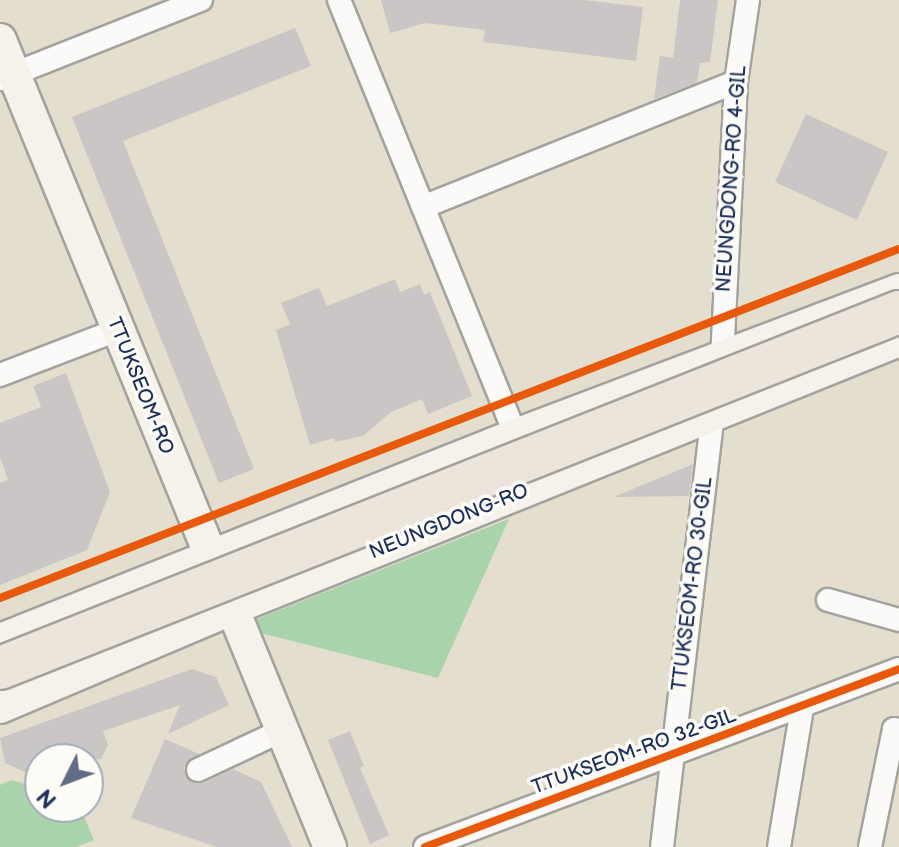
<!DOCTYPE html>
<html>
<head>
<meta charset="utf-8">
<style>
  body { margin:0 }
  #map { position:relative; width:899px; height:847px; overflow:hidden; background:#e3decd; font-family:"Balsamiq Sans",sans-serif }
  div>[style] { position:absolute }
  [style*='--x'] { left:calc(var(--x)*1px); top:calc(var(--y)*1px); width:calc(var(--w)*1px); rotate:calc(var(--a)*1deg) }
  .green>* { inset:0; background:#a9d4ab }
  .building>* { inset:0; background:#cac6c6 }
  .roads { filter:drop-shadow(2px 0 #a2a29e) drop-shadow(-2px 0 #a2a29e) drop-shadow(0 2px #a2a29e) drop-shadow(0 -2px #a2a29e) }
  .street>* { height:22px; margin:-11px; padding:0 11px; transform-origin:11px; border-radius:11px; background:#fbfaf8 }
  .secondary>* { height:32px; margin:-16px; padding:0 16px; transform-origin:16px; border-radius:16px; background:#f5f2ec }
  .rail>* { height:6px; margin-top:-3px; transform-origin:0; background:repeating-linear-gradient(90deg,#b5b7b9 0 12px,transparent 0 18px) }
  .bridges { filter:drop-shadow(2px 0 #a2a29e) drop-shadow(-2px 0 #a2a29e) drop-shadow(0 2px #a2a29e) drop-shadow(0 -2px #a2a29e) }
  .highway-bridge>* { height:42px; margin:-21px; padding:0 21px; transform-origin:21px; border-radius:21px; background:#ece5dc }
  .cycleway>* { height:8px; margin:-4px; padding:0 4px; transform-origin:4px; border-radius:4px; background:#e8590c }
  span { translate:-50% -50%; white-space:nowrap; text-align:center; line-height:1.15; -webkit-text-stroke:7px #fdfcf7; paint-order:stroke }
  .street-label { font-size:20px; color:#1b2f5e }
  .north { position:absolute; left:24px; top:743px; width:80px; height:80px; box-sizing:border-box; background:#fdfcf7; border:2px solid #a3aaba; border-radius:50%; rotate:228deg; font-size:22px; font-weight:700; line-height:32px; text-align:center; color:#1b2f5e }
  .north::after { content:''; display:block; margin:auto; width:28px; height:36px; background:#616c85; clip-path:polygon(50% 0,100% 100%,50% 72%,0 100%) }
</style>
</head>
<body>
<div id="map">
  <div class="green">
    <i style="clip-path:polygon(509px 519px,438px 678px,257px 632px,252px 621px)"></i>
    <i style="clip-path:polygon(11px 780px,40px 788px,40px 807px,80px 807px,94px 840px,76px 847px,0 847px,0 785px)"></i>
  </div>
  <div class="building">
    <i style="clip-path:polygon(381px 0,584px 0,643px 7px,636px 61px,483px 42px,485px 30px,425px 23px,390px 33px)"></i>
    <i style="clip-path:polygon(680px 0,718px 0,710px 62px,700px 63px,697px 83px,654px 99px,660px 56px,673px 58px)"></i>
    <i style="clip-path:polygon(295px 28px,311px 66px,123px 141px,254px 469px,219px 483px,72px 117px)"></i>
    <i style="clip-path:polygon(806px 114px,888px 152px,857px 220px,775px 182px)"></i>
    <i style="clip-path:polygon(395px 279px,400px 292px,420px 284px,424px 295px,430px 292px,472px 396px,428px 414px,422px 399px,391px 412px,363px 436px,335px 442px,334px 438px,310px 445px,276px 330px,290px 324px,281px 303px,319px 288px,327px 306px)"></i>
    <i style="clip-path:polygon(66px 373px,110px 492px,87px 550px,0 585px,0 483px,8px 480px,0 457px,0 423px,41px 407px,33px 386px)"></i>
    <i style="clip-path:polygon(693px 464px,689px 496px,616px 497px,616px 496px)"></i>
    <i style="clip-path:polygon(192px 669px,216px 677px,229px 705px,168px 734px,180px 705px,103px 731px,108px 745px,101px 759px,40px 759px,40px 779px,5px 763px,0 738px)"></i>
    <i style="clip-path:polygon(350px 731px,364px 766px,360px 768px,389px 835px,370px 844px,328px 740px)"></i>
    <i style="clip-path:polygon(165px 739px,199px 754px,187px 761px,184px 768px,191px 782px,204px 783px,233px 769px,261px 782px,292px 847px,217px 847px,131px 818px)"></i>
  </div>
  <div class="roads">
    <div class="street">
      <i style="--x:339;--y:0;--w:470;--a:67.9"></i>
      <i style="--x:1;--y:79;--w:215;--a:-21.6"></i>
      <i style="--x:423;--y:207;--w:337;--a:-21.8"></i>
      <i style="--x:722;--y:359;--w:277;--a:-87.1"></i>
      <i style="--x:736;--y:82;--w:83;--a:-81.7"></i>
      <i style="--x:0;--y:375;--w:125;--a:-21"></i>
      <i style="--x:828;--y:600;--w:74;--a:15.7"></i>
      <i style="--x:198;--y:770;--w:92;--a:-25.2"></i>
      <i style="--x:425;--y:847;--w:506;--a:-20.58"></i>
      <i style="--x:662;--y:847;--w:434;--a:-83.3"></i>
      <i style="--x:779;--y:847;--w:141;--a:-80.6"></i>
      <i style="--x:870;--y:847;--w:120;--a:-78.5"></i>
      <i style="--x:894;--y:729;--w:5;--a:11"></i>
    </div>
    <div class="secondary">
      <i style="--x:0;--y:40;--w:872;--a:67.76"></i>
      <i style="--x:0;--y:640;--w:555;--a:-21.67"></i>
      <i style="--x:516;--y:435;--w:410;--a:-20.7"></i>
      <i style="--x:0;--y:707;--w:251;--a:-23"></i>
      <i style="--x:231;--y:609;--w:720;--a:-21.93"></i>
    </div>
  </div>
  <div class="rail">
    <i style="--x:0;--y:667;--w:968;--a:-21.82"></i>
    <i style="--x:0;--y:681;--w:968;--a:-21.77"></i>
  </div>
  <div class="bridges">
    <div class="highway-bridge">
      <i style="--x:0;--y:668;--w:967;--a:-21.6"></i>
    </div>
  </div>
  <div class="cycleway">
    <i style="--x:0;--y:598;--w:964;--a:-21.22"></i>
    <i style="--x:425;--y:847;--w:506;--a:-20.58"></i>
  </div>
  <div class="street-label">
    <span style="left:732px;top:179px;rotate:-86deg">NEUNGDONG-RO 4-GIL</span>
    <span style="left:140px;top:386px;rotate:68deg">TTUKSEOM-RO</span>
    <span style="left:449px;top:522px;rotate:-22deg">NEUNGDONG-RO</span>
    <span style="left:693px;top:584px;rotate:-83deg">TTUKSEOM-RO 30-GIL</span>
    <span style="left:634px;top:752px;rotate:-20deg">TTUKSEOM-RO 32-GIL</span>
  </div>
  <div class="north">N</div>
</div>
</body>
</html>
